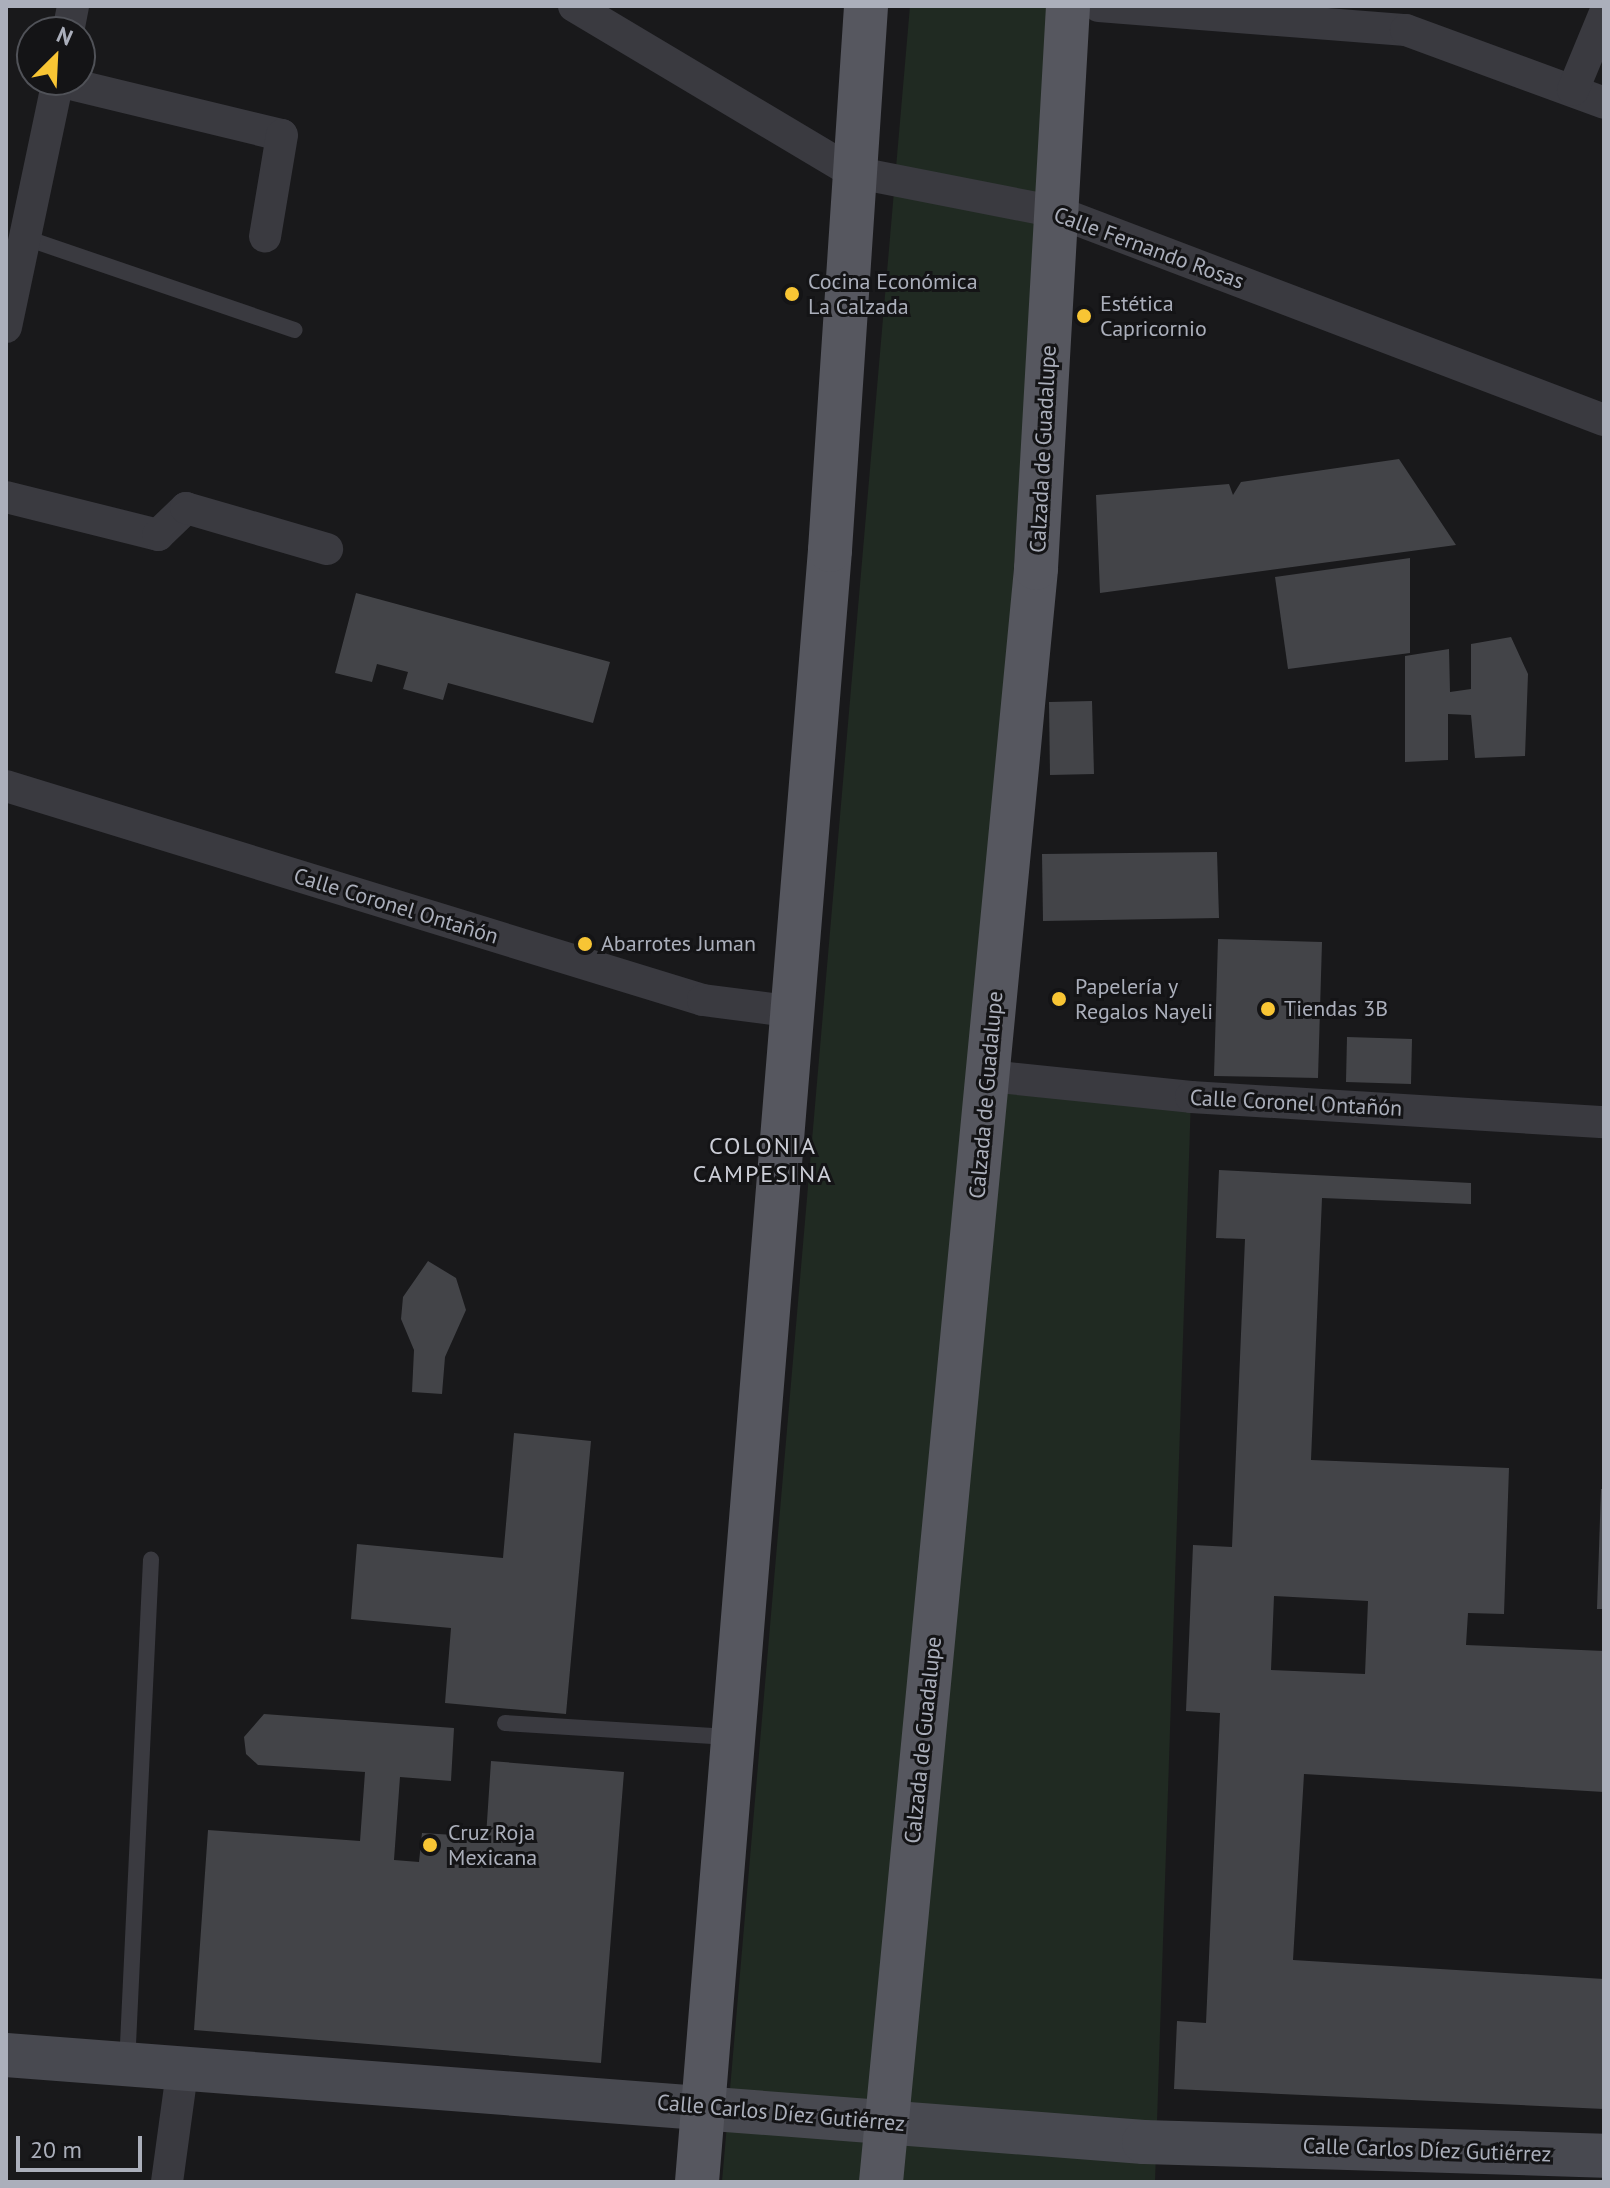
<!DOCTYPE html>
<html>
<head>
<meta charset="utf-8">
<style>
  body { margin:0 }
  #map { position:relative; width:1610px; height:2188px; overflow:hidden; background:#19191b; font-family:"PT Sans",sans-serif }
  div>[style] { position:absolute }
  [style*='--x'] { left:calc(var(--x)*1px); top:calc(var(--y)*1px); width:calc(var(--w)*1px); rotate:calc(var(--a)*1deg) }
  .green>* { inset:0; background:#202a22 }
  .building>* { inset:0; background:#434448 }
  .lane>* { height:16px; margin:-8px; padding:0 8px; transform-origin:8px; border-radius:8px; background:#3a3a40 }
  .street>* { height:32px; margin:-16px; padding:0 16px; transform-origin:16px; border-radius:16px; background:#3a3a40 }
  .secondary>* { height:44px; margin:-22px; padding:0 22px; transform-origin:22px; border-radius:22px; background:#484950 }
  .primary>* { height:44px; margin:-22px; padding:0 22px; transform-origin:22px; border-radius:22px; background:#56575f }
  .dots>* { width:22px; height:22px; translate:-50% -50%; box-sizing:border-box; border:4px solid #141416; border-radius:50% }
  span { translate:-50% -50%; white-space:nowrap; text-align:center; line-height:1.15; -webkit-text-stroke:6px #141416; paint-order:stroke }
  .street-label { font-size:22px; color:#abafbb }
  .poi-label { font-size:22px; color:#abafbb }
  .left { translate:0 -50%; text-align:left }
  .neighbourhood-label { font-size:24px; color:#ccced7; letter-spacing:2px }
  .frame { position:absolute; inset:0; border:8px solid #abafbb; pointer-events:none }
  .north { position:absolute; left:16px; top:16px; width:80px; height:80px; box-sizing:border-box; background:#141416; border:2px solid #505258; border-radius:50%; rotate:24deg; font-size:22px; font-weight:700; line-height:32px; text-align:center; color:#abafbb }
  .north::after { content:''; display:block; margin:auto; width:28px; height:36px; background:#f8c534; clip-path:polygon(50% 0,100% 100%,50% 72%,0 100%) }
  .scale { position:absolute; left:16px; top:2136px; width:126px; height:36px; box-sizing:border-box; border:4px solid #abafbb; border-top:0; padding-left:10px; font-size:24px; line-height:28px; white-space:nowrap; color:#abafbb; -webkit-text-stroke:6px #141416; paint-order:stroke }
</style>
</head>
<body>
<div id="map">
  <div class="green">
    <i style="clip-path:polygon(910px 6px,1054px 6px,981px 1030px,877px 2182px,722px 2182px)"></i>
    <i style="clip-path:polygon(989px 1076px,1191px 1097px,1155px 2182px,880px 2182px)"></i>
  </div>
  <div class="building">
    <i style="clip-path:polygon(1399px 459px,1456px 545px,1100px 593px,1096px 495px,1229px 484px,1233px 495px,1241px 482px)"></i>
    <i style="clip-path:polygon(1410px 558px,1410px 653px,1288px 669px,1275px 577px)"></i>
    <i style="clip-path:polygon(356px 593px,610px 662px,593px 723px,448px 683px,443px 700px,403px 689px,408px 672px,377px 664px,372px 682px,335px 673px)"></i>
    <i style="clip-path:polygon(1511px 637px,1528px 674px,1525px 756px,1475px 758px,1471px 715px,1448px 714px,1448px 760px,1405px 762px,1405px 656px,1449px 649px,1450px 692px,1471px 689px,1471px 644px)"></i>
    <i style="clip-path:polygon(1092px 701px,1094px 774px,1050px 775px,1049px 702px)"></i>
    <i style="clip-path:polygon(1217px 852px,1219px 918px,1043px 921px,1042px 854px)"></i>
    <i style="clip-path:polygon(1218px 939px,1322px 942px,1318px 1078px,1214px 1076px)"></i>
    <i style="clip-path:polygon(1347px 1037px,1412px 1039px,1411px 1084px,1346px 1082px)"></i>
    <i style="clip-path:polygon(evenodd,1219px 1170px,1471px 1183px,1471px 1204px,1322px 1198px,1311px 1460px,1509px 1468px,1504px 1614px,1468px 1613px,1466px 1645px,1604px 1651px,1604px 1792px,1304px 1774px,1293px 1960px,1604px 1979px,1604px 2109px,1174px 2089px,1177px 2021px,1206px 2023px,1220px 1713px,1186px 1711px,1193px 1545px,1232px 1547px,1245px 1239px,1216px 1238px,1219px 1170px,1274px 1596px,1368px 1601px,1365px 1674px,1271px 1670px,1274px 1596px)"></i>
    <i style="clip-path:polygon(428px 1261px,456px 1278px,466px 1310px,445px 1357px,442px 1394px,412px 1392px,414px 1350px,401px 1319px,403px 1297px)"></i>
    <i style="clip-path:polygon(514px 1433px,591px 1441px,566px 1714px,445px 1703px,451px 1628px,351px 1619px,357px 1544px,503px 1558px)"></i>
    <i style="clip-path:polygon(1601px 1489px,1604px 1489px,1604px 1609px,1597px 1609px)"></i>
    <i style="clip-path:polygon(264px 1714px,454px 1728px,451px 1781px,400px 1777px,394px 1860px,419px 1862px,422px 1833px,486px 1837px,491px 1761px,624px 1772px,601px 2063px,194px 2030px,208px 1830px,360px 1841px,365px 1772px,258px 1765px,246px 1754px,244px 1737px)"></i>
  </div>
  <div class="lane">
    <i style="--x:23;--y:237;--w:287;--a:18.9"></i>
    <i style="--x:505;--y:1723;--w:224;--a:3.6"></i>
    <i style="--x:127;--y:2065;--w:506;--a:-87.28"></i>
  </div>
  <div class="street">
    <i style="--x:574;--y:6;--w:325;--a:30.8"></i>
    <i style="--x:853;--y:172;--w:208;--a:11.1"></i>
    <i style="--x:1057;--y:212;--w:585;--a:20.82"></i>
    <i style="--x:1099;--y:6;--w:308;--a:4.5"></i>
    <i style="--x:1406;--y:30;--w:211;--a:20.2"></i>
    <i style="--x:68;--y:32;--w:26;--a:-79"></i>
    <i style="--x:58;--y:81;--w:230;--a:13.6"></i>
    <i style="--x:282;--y:135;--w:103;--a:99.5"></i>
    <i style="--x:1573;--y:90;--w:81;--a:-67.5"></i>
    <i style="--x:6;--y:327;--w:252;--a:-78.1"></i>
    <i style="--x:6;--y:497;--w:157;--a:14"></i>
    <i style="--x:158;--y:535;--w:39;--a:-44"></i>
    <i style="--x:186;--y:508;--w:147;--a:16.2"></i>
    <i style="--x:6;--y:786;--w:729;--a:17.07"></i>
    <i style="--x:703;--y:1000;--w:86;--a:7.4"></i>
    <i style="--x:989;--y:1076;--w:203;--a:5.9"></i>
    <i style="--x:1191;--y:1097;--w:414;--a:3.5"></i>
    <i style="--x:167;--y:2182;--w:110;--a:-82.2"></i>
  </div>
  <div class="secondary">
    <i style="--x:6;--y:2055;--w:1141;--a:4.37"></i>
    <i style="--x:1144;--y:2142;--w:460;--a:1.7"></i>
  </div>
  <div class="primary">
    <i style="--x:697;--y:2182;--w:1637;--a:-85.34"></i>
    <i style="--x:830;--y:550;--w:545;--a:-86.21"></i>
    <i style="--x:881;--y:2182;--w:1621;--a:-84.51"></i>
    <i style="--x:1036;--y:568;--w:563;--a:-86.74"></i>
  </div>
  <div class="dots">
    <i style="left:792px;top:294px;background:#f8c534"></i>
    <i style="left:1084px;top:316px;background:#f8c534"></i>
    <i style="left:585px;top:944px;background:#f8c534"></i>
    <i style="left:1059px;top:999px;background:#f8c534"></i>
    <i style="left:1268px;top:1009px;background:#f8c534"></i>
    <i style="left:430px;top:1845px;background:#f8c534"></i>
  </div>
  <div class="street-label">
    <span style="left:1149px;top:248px;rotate:20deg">Calle Fernando Rosas</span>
    <span style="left:1043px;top:449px;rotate:-87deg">Calzada de Guadalupe</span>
    <span style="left:396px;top:906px;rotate:17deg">Calle Coronel Ontañón</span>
    <span style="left:986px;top:1095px;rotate:-85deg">Calzada de Guadalupe</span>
    <span style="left:1296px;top:1103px;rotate:3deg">Calle Coronel Ontañón</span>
    <span style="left:923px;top:1740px;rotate:-84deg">Calzada de Guadalupe</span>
    <span style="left:781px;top:2113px;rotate:5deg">Calle Carlos Díez Gutiérrez</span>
    <span style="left:1427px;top:2150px;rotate:2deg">Calle Carlos Díez Gutiérrez</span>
  </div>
  <div class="poi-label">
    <span class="left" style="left:808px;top:294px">Cocina Económica<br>La Calzada</span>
    <span class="left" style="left:1100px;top:316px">Estética<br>Capricornio</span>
    <span class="left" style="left:601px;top:944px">Abarrotes Juman</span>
    <span class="left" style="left:1075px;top:999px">Papelería y<br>Regalos Nayeli</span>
    <span class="left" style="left:1284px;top:1009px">Tiendas 3B</span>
    <span class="left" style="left:448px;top:1845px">Cruz Roja<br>Mexicana</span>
  </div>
  <div class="neighbourhood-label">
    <span style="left:763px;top:1160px">COLONIA<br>CAMPESINA</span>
  </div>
  <div class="frame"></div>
  <div class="north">N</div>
  <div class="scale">20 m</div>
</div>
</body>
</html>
